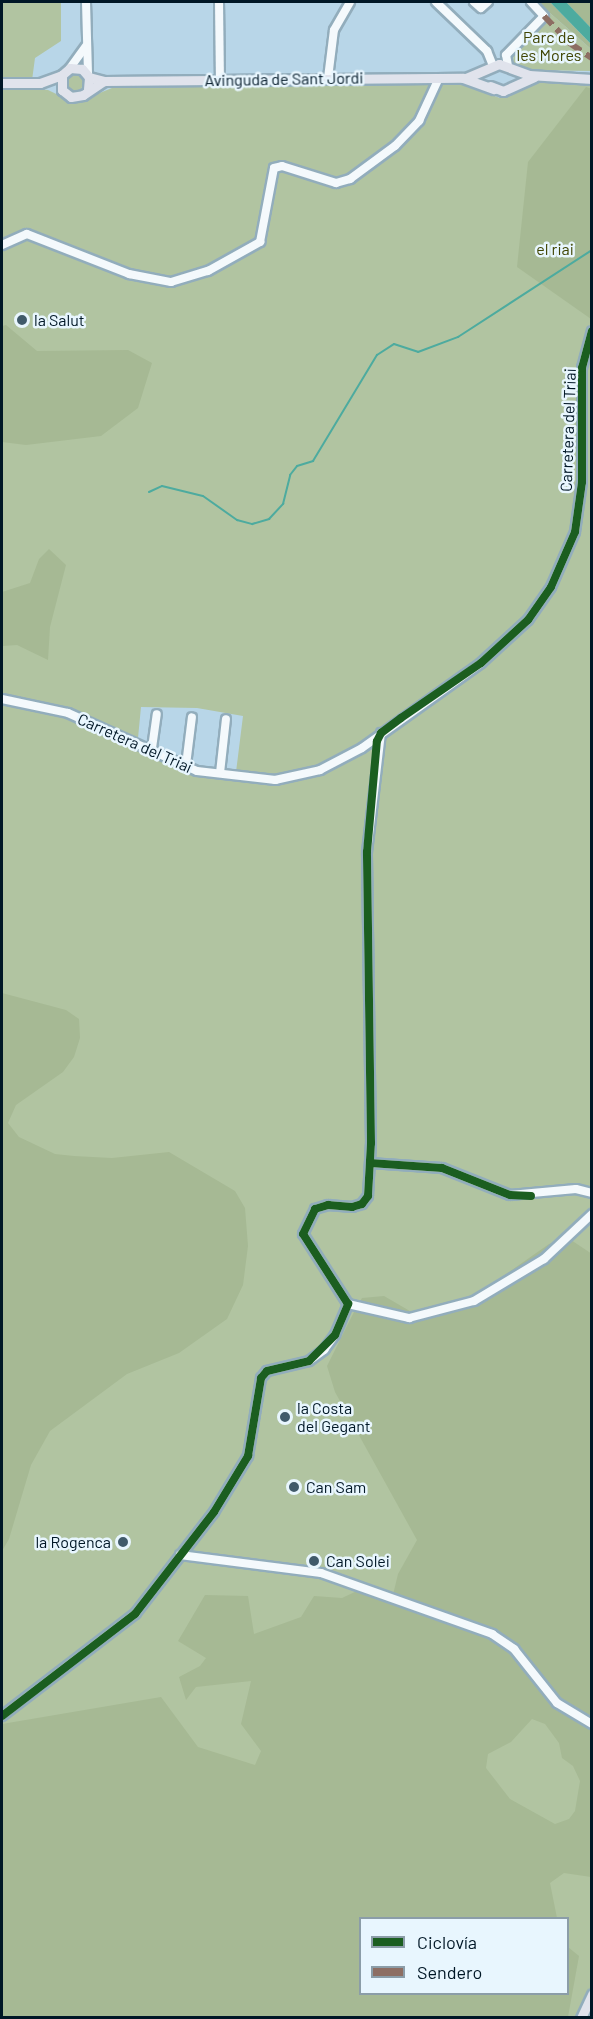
<!DOCTYPE html>
<html>
<head>
<meta charset="utf-8">
<style>
  body { margin:0 }
  #map { position:relative; width:593px; height:2019px; overflow:hidden; background:#b8d6e8; font-family:Barlow,sans-serif }
  div>[style] { position:absolute }
  [style*='--x'] { left:calc(var(--x)*1px); top:calc(var(--y)*1px); width:calc(var(--w)*1px); rotate:calc(var(--a)*1deg) }
  .green>* { inset:0; background:#b1c4a1 }
  .round { border-radius:50% }
  .forest>* { inset:0; background:#a6b994 }
  .water>* { inset:0; background:#4dab9f }
  .stream>* { height:2px; margin:-1px; padding:0 1px; transform-origin:1px; border-radius:1px; background:#4dab9f }
  .roads { filter:drop-shadow(2px 0 #92adbc) drop-shadow(-2px 0 #92adbc) drop-shadow(0 2px #92adbc) drop-shadow(0 -2px #92adbc) }
  .minor>* { height:8px; margin:-4px; padding:0 4px; transform-origin:4px; border-radius:4px; background:#f4f9fc }
  .major>* { height:9px; margin:-4.5px; padding:0 4.5px; transform-origin:4.5px; border-radius:4.5px; background:#e0e3ec }
  .quiet>* { height:6px; margin-top:-3px; transform-origin:0; background:repeating-linear-gradient(90deg,#8d6e63 0 12px,transparent 0 18px) }
  .cycleway>* { height:8px; margin:-4px; padding:0 4px; transform-origin:4px; border-radius:4px; background:#1b5e20 }
  .dots>* { width:16px; height:16px; translate:-50% -50%; box-sizing:border-box; border:3px solid #e8f6fe; border-radius:50% }
  span { translate:-50% -50%; white-space:nowrap; text-align:center; line-height:1.15; -webkit-text-stroke:5px #e8f6fe; paint-order:stroke }
  .park-label { font-size:16px; color:#404503 }
  .street-label { font-size:16px; color:#001726 }
  .poi-label { font-size:16px; color:#001726 }
  .left { translate:0 -50%; text-align:left }
  .right { translate:-100% -50%; text-align:right }
  .frame { position:absolute; inset:0; border:3px solid #001726; pointer-events:none }
  .legend { position:absolute; left:359px; top:1917px; width:210px; height:78px; box-sizing:border-box; background:#e8f6fe; border:2px solid #8b9da8; margin:0; padding:8px 10px; list-style:none; font-size:18px; color:#001726 }
  .legend li { display:flex; align-items:center; gap:12px; height:30px }
  .legend b { width:30px; border:2px solid #8b9da8 }
</style>
</head>
<body>
<div id="map">
  <div class="green">
    <i style="clip-path:polygon(evenodd,2px 2px,61px 2px,61px 41px,35px 58px,31px 88px,48px 90px,75px 103px,112px 88px,462px 84px,500px 98px,534px 82px,591px 84px,591px 2017px,2px 2018px,2px 2px,141px 707px,197px 708px,243px 716px,236px 772px,203px 768px,138px 738px,141px 707px,2px 2px,360px 1918px,568px 1918px,568px 1994px,360px 1994px,360px 1918px)"></i>
    <i style="clip-path:polygon(550px 13px,591px 49px,591px 71px,527px 70px,513px 63px,514px 50px)"></i>
    <i class="round" style="left:66px;top:73px;width:18px;height:18px"></i>
  </div>
  <div class="forest">
    <i style="clip-path:polygon(537px 2px,550px 2px,591px 44px,591px 49px,550px 13px,547px 16px)"></i>
    <i style="clip-path:polygon(566px 2px,591px 2px,591px 28px,579px 16px)"></i>
    <i style="clip-path:polygon(586px 87px,592px 89px,591px 319px,517px 267px,528px 162px)"></i>
    <i style="clip-path:polygon(6px 325px,37px 351px,128px 350px,152px 363px,138px 408px,101px 436px,26px 445px,2px 442px,2px 326px)"></i>
    <i style="clip-path:polygon(49px 549px,66px 565px,50px 627px,48px 660px,17px 645px,2px 646px,2px 592px,30px 583px,39px 559px)"></i>
    <i style="clip-path:polygon(2px 993px,66px 1010px,79px 1019px,80px 1038px,74px 1057px,63px 1072px,16px 1105px,8px 1123px,19px 1137px,55px 1154px,74px 1156px,112px 1158px,169px 1152px,235px 1191px,245px 1208px,248px 1246px,243px 1285px,227px 1319px,179px 1353px,127px 1374px,50px 1431px,31px 1465px,9px 1539px,2px 1551px)"></i>
    <i style="clip-path:polygon(evenodd,568px 1238px,592px 1254px,591px 1877px,564px 1873px,550px 1883px,557px 1918px,360px 1918px,360px 1994px,568px 1994px,568px 1947px,579px 1956px,568px 2017px,2px 2018px,2px 1724px,161px 1697px,198px 1747px,255px 1765px,261px 1751px,241px 1724px,251px 1681px,196px 1687px,186px 1700px,179px 1677px,200px 1666px,206px 1658px,178px 1641px,205px 1595px,248px 1596px,254px 1634px,301px 1617px,314px 1596px,342px 1598px,359px 1590px,391px 1603px,398px 1574px,417px 1540px,335px 1392px,327px 1366px,354px 1312px,362px 1298px,384px 1296px,415px 1314px,479px 1293px,549px 1244px,568px 1238px,532px 1719px,545px 1724px,559px 1743px,562px 1758px,573px 1766px,580px 1781px,575px 1811px,569px 1819px,555px 1824px,510px 1799px,486px 1768px,488px 1754px,511px 1742px,532px 1719px)"></i>
  </div>
  <div class="water">
    <i style="clip-path:polygon(550px 2px,566px 2px,591px 28px,591px 44px)"></i>
  </div>
  <div class="stream">
    <i style="--x:149;--y:492;--w:14;--a:-25"></i>
    <i style="--x:162;--y:486;--w:42;--a:13.7"></i>
    <i style="--x:203;--y:496;--w:42;--a:35.2"></i>
    <i style="--x:237;--y:520;--w:16;--a:15"></i>
    <i style="--x:252;--y:524;--w:18;--a:-16"></i>
    <i style="--x:269;--y:519;--w:21;--a:-47"></i>
    <i style="--x:283;--y:504;--w:30;--a:-76"></i>
    <i style="--x:290;--y:475;--w:11;--a:-52"></i>
    <i style="--x:297;--y:466;--w:17;--a:-17"></i>
    <i style="--x:313;--y:461;--w:124;--a:-58.9"></i>
    <i style="--x:377;--y:355;--w:20;--a:-33"></i>
    <i style="--x:394;--y:344;--w:25;--a:18"></i>
    <i style="--x:418;--y:352;--w:43;--a:-20.6"></i>
    <i style="--x:458;--y:337;--w:160;--a:-33"></i>
  </div>
  <div class="roads">
    <div class="minor">
      <i style="--x:86;--y:2;--w:73;--a:88.4"></i>
      <i style="--x:219;--y:2;--w:79;--a:89.3"></i>
      <i style="--x:436;--y:2;--w:71;--a:43.9"></i>
      <i style="--x:487;--y:51;--w:16;--a:68"></i>
      <i style="--x:474;--y:2;--w:9;--a:41"></i>
      <i style="--x:481;--y:8;--w:9;--a:-41"></i>
      <i style="--x:508;--y:66;--w:11;--a:-100"></i>
      <i style="--x:506;--y:55;--w:54;--a:-45.7"></i>
      <i style="--x:544;--y:16;--w:19;--a:-133"></i>
      <i style="--x:70;--y:68;--w:27;--a:-54"></i>
      <i style="--x:328;--y:78;--w:48;--a:-82.9"></i>
      <i style="--x:334;--y:30;--w:32;--a:-60"></i>
      <i style="--x:2;--y:245;--w:27;--a:-24"></i>
      <i style="--x:27;--y:234;--w:110;--a:21.4"></i>
      <i style="--x:129;--y:274;--w:43;--a:10.8"></i>
      <i style="--x:171;--y:282;--w:39;--a:-17"></i>
      <i style="--x:208;--y:271;--w:60;--a:-29.1"></i>
      <i style="--x:260;--y:242;--w:75;--a:-79.3"></i>
      <i style="--x:274;--y:168;--w:8;--a:-14"></i>
      <i style="--x:282;--y:166;--w:57;--a:17.5"></i>
      <i style="--x:336;--y:183;--w:15;--a:-16"></i>
      <i style="--x:350;--y:179;--w:56;--a:-36.3"></i>
      <i style="--x:395;--y:146;--w:35;--a:-46"></i>
      <i style="--x:419;--y:121;--w:47;--a:-65.1"></i>
      <i style="--x:2;--y:699;--w:67;--a:12"></i>
      <i style="--x:68;--y:713;--w:141;--a:24.2"></i>
      <i style="--x:197;--y:771;--w:79;--a:6.6"></i>
      <i style="--x:275;--y:780;--w:46;--a:-12.5"></i>
      <i style="--x:320;--y:770;--w:47;--a:-27.6"></i>
      <i style="--x:362;--y:748;--w:146;--a:-35.5"></i>
      <i style="--x:481;--y:663;--w:64;--a:-42.5"></i>
      <i style="--x:528;--y:620;--w:40;--a:-55.1"></i>
      <i style="--x:551;--y:587;--w:60;--a:-66.4"></i>
      <i style="--x:575;--y:532;--w:50;--a:-82"></i>
      <i style="--x:582;--y:482;--w:114;--a:-90"></i>
      <i style="--x:582;--y:368;--w:38;--a:-75"></i>
      <i style="--x:152;--y:748;--w:34;--a:-82"></i>
      <i style="--x:186;--y:765;--w:48;--a:-82.9"></i>
      <i style="--x:220;--y:773;--w:54;--a:-83.7"></i>
      <i style="--x:370;--y:1163;--w:72;--a:4"></i>
      <i style="--x:442;--y:1168;--w:73;--a:21.7"></i>
      <i style="--x:510;--y:1195;--w:66;--a:-5.2"></i>
      <i style="--x:576;--y:1189;--w:16;--a:14"></i>
      <i style="--x:348;--y:1304;--w:63;--a:12.9"></i>
      <i style="--x:409;--y:1318;--w:67;--a:-14.7"></i>
      <i style="--x:474;--y:1301;--w:82;--a:-31"></i>
      <i style="--x:544;--y:1259;--w:66;--a:-43.2"></i>
      <i style="--x:180;--y:1555;--w:142;--a:7.3"></i>
      <i style="--x:321;--y:1573;--w:182;--a:19.6"></i>
      <i style="--x:492;--y:1634;--w:27;--a:34"></i>
      <i style="--x:514;--y:1649;--w:69;--a:51.5"></i>
      <i style="--x:557;--y:1703;--w:41;--a:31"></i>
      <i style="--x:2;--y:1716;--w:168;--a:-37.5"></i>
      <i style="--x:135;--y:1614;--w:129;--a:-52.2"></i>
      <i style="--x:214;--y:1512;--w:66;--a:-58.7"></i>
      <i style="--x:248;--y:1456;--w:79;--a:-80.5"></i>
      <i style="--x:261;--y:1378;--w:9;--a:-49"></i>
      <i style="--x:267;--y:1371;--w:43;--a:-13.4"></i>
      <i style="--x:309;--y:1361;--w:19;--a:-36"></i>
      <i style="--x:324;--y:1350;--w:19;--a:-54"></i>
      <i style="--x:335;--y:1335;--w:34;--a:-67"></i>
      <i style="--x:348;--y:1304;--w:83;--a:-122.7"></i>
      <i style="--x:303;--y:1234;--w:28;--a:-64"></i>
      <i style="--x:315;--y:1209;--w:14;--a:-17"></i>
      <i style="--x:328;--y:1205;--w:24;--a:5"></i>
      <i style="--x:352;--y:1207;--w:10;--a:-17"></i>
      <i style="--x:362;--y:1204;--w:10;--a:-53"></i>
      <i style="--x:368;--y:1196;--w:53;--a:-86.8"></i>
      <i style="--x:371;--y:1143;--w:291;--a:-90.8"></i>
      <i style="--x:367;--y:852;--w:120;--a:-83.3"></i>
    </div>
    <div class="major">
      <i style="--x:89;--y:77;--w:16;--a:15"></i>
      <i style="--x:104;--y:81;--w:359;--a:-0.5"></i>
      <i style="--x:463;--y:78;--w:33;--a:20"></i>
      <i style="--x:466;--y:78;--w:36;--a:-23"></i>
      <i style="--x:499;--y:64;--w:32;--a:20"></i>
      <i style="--x:529;--y:75;--w:63;--a:3.6"></i>
      <i style="--x:2;--y:83;--w:38;--a:0"></i>
      <i style="--x:40;--y:83;--w:23;--a:-20"></i>
      <i style="--x:490;--y:86;--w:14;--a:21"></i>
      <i style="--x:503;--y:91;--w:34;--a:-24"></i>
      <i style="--x:88;--y:89;--w:12;--a:-85"></i>
      <i style="--x:89;--y:77;--w:11;--a:-131"></i>
      <i style="--x:82;--y:69;--w:12;--a:-175"></i>
      <i style="--x:70;--y:68;--w:11;--a:139"></i>
      <i style="--x:62;--y:75;--w:15;--a:90"></i>
      <i style="--x:62;--y:90;--w:11;--a:38"></i>
      <i style="--x:71;--y:97;--w:12;--a:-9"></i>
      <i style="--x:83;--y:95;--w:25;--a:-34"></i>
      <i style="--x:581;--y:2018;--w:26;--a:-65"></i>
    </div>
  </div>
  <div class="quiet">
    <i style="--x:544;--y:16;--w:39;--a:46"></i>
    <i style="--x:571;--y:44;--w:25;--a:34"></i>
  </div>
  <div class="cycleway">
    <i style="--x:370;--y:1163;--w:72;--a:4"></i>
    <i style="--x:442;--y:1168;--w:73;--a:21.7"></i>
    <i style="--x:510;--y:1195;--w:21;--a:3"></i>
    <i style="--x:2;--y:1716;--w:168;--a:-37.5"></i>
    <i style="--x:135;--y:1614;--w:129;--a:-52.2"></i>
    <i style="--x:214;--y:1512;--w:66;--a:-58.7"></i>
    <i style="--x:248;--y:1456;--w:79;--a:-80.5"></i>
    <i style="--x:261;--y:1378;--w:9;--a:-49"></i>
    <i style="--x:267;--y:1371;--w:43;--a:-13.4"></i>
    <i style="--x:309;--y:1361;--w:37;--a:-45"></i>
    <i style="--x:335;--y:1335;--w:34;--a:-67"></i>
    <i style="--x:348;--y:1304;--w:83;--a:-122.7"></i>
    <i style="--x:303;--y:1234;--w:28;--a:-64"></i>
    <i style="--x:315;--y:1209;--w:14;--a:-17"></i>
    <i style="--x:328;--y:1205;--w:24;--a:5"></i>
    <i style="--x:352;--y:1207;--w:10;--a:-17"></i>
    <i style="--x:362;--y:1204;--w:10;--a:-53"></i>
    <i style="--x:368;--y:1196;--w:53;--a:-86.8"></i>
    <i style="--x:371;--y:1143;--w:291;--a:-90.8"></i>
    <i style="--x:367;--y:852;--w:111;--a:-84.9"></i>
    <i style="--x:377;--y:741;--w:9;--a:-63"></i>
    <i style="--x:381;--y:733;--w:25;--a:-37"></i>
    <i style="--x:401;--y:718;--w:97;--a:-34.5"></i>
    <i style="--x:481;--y:663;--w:64;--a:-42.5"></i>
    <i style="--x:528;--y:620;--w:40;--a:-55.1"></i>
    <i style="--x:551;--y:587;--w:60;--a:-66.4"></i>
    <i style="--x:575;--y:532;--w:50;--a:-82"></i>
    <i style="--x:582;--y:482;--w:114;--a:-90"></i>
    <i style="--x:582;--y:368;--w:38;--a:-75"></i>
  </div>
  <div class="dots">
    <i style="left:22px;top:320px;background:#405a6a"></i>
    <i style="left:285px;top:1417px;background:#405a6a"></i>
    <i style="left:294px;top:1487px;background:#405a6a"></i>
    <i style="left:123px;top:1542px;background:#405a6a"></i>
    <i style="left:314px;top:1561px;background:#405a6a"></i>
  </div>
  <div class="park-label">
    <span style="left:549px;top:46px">Parc de<br>les Mores</span>
    <span style="left:555px;top:249px">el riai</span>
  </div>
  <div class="street-label">
    <span style="left:284px;top:79px;rotate:-1deg">Avinguda de Sant Jordi</span>
    <span style="left:568px;top:430px;rotate:-88deg">Carretera del Triai</span>
    <span style="left:135px;top:743px;rotate:24deg">Carretera del Triai</span>
  </div>
  <div class="poi-label">
    <span class="left" style="left:34px;top:320px">la Salut</span>
    <span class="left" style="left:297px;top:1417px">la Costa<br>del Gegant</span>
    <span class="left" style="left:306px;top:1487px">Can Sam</span>
    <span class="right" style="left:111px;top:1542px">la Rogenca</span>
    <span class="left" style="left:326px;top:1561px">Can Solei</span>
  </div>
  <div class="frame"></div>
  <ul class="legend">
  <li><b style="height:8px;background:#1b5e20"></b>Ciclovía</li>
  <li><b style="height:8px;background:#8d6e63"></b>Sendero</li>
  </ul>
</div>
</body>
</html>
